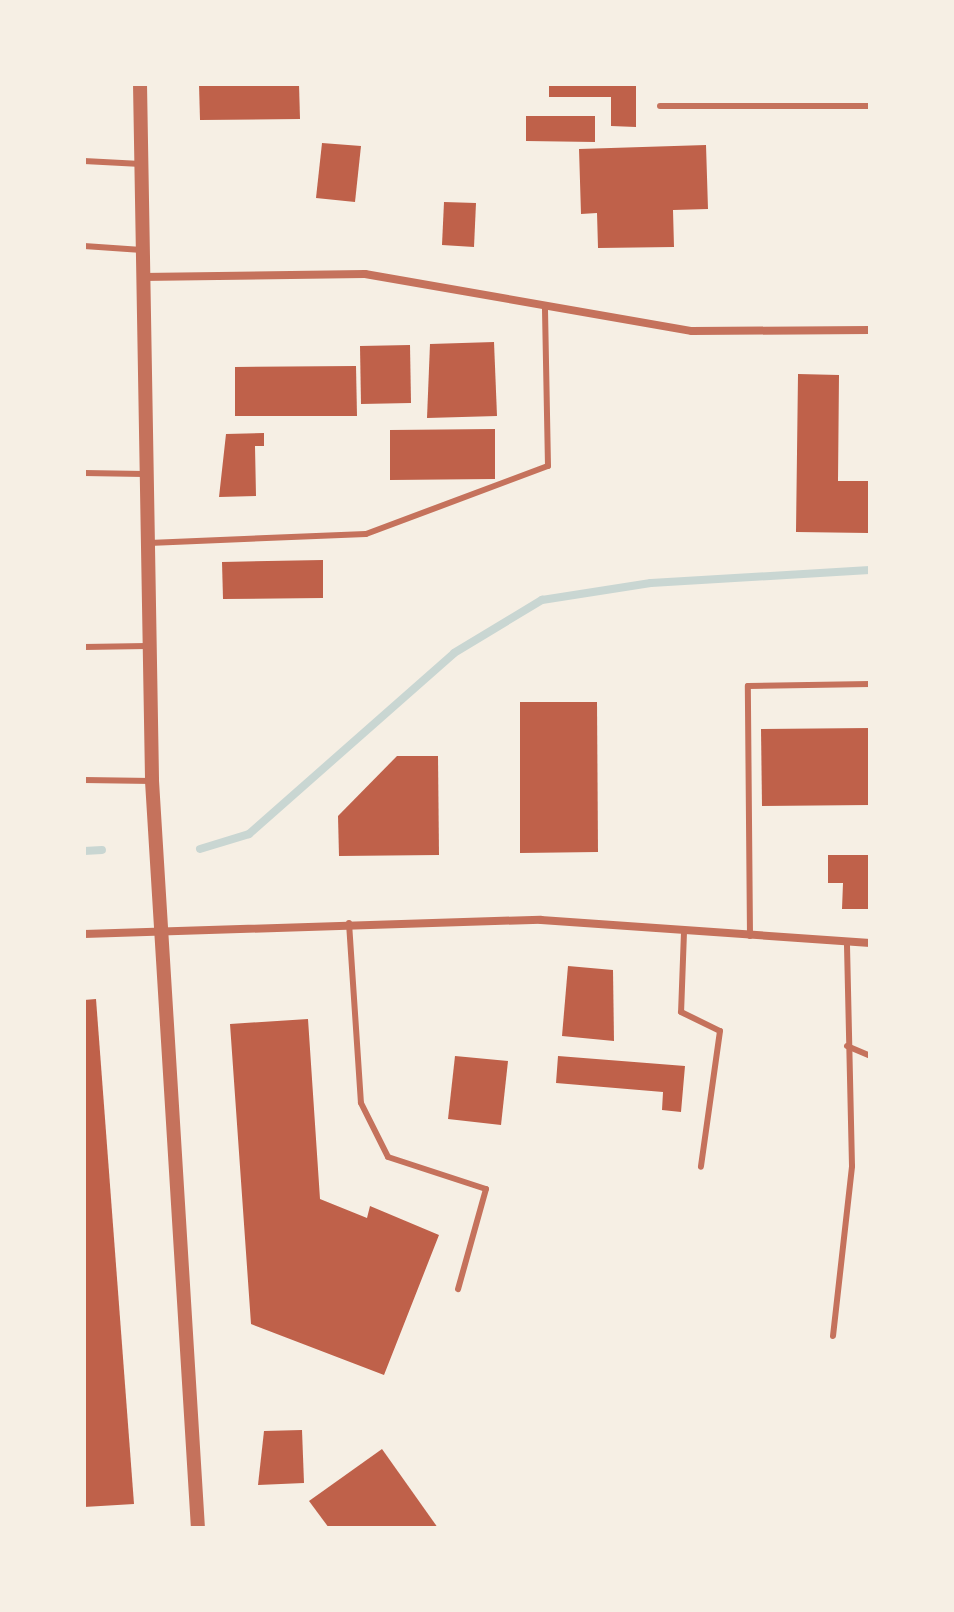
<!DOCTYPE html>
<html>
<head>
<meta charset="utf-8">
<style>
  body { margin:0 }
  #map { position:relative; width:954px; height:1612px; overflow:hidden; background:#f6efe4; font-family:Arial,sans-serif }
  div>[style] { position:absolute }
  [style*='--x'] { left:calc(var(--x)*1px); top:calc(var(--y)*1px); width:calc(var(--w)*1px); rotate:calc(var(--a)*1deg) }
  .stream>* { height:8px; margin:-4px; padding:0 4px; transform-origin:4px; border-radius:4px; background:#c9d6d2 }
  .building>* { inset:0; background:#bf614a }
  .service>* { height:6px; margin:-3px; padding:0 3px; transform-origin:3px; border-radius:3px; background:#c5725c }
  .minor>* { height:8px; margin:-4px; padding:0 4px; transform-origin:4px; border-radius:4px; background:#c5725c }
  .tertiary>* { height:14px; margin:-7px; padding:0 7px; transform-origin:7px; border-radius:7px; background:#c5725c }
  span { translate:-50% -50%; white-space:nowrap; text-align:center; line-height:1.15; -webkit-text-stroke:7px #f6efe4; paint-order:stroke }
  .frame { position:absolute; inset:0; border:86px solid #f6efe4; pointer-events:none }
</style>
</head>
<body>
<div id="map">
  <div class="stream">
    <i style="--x:200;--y:849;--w:51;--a:-17"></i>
    <i style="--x:249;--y:834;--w:273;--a:-41.4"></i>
    <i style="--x:454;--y:653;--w:103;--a:-31.1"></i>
    <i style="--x:542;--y:600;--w:110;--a:-8.9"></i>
    <i style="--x:651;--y:583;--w:219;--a:-3.4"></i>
    <i style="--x:84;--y:851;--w:18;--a:-3"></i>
  </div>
  <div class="building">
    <i style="clip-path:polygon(199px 84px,299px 84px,300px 119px,200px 120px)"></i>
    <i style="clip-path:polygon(549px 84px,636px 84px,636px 127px,611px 126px,611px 97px,549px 97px)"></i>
    <i style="clip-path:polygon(526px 116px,595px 116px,595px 142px,526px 141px)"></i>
    <i style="clip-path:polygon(322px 143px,361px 146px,355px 202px,316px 198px)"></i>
    <i style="clip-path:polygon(706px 145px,708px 209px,673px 210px,674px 247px,598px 248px,597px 213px,581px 214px,579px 149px)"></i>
    <i style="clip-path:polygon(444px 202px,476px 203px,474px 247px,442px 245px)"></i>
    <i style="clip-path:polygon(494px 342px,497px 416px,427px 418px,430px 344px)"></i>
    <i style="clip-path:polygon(410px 345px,411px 403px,361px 404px,360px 346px)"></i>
    <i style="clip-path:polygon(356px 366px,357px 416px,235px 416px,235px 367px)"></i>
    <i style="clip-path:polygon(798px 374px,839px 375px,838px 481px,870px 481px,869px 533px,796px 532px)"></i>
    <i style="clip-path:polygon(495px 429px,495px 479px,390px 480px,390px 430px)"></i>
    <i style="clip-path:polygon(264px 433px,264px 446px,255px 446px,256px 496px,219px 497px,226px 434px)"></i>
    <i style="clip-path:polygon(323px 560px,323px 598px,223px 599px,222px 562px)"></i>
    <i style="clip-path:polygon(520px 702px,597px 702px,598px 852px,520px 853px)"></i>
    <i style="clip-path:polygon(870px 728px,870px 805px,762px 806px,761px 729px)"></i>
    <i style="clip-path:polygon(397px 756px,438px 756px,439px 855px,339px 856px,338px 816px)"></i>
    <i style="clip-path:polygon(828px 855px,870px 855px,870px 909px,842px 909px,843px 883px,828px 883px)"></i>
    <i style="clip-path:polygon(568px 966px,613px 970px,614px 1041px,562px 1036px)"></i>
    <i style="clip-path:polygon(96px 999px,134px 1504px,84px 1507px,84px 1000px)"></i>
    <i style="clip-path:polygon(308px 1019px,320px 1199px,367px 1218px,370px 1206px,439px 1235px,384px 1375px,251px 1324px,230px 1024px)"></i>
    <i style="clip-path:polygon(455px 1056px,508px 1061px,501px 1125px,448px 1119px)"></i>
    <i style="clip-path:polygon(558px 1056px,685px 1066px,681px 1112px,662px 1110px,663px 1092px,556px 1083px)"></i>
    <i style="clip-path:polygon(302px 1430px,304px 1483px,258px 1485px,264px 1431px)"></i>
    <i style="clip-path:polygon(382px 1449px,438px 1528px,329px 1528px,309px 1501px)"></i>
  </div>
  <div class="service">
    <i style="--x:660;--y:106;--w:210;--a:0"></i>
    <i style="--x:84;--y:161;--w:57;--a:3"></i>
    <i style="--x:84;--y:246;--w:58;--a:3.9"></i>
    <i style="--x:84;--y:473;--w:60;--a:1"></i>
    <i style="--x:149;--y:543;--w:217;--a:-2.4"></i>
    <i style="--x:366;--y:534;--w:194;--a:-20.5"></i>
    <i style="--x:548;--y:466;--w:159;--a:-91.1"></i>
    <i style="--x:84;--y:647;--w:63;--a:-0.9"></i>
    <i style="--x:84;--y:780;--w:68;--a:0.8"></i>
    <i style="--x:349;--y:923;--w:180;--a:86.2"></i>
    <i style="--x:361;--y:1103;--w:60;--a:63.4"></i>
    <i style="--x:388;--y:1157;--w:103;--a:18.1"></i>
    <i style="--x:486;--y:1189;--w:104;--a:105.6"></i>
    <i style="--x:684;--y:932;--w:80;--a:92.1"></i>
    <i style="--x:681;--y:1012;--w:43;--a:26"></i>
    <i style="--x:720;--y:1031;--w:137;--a:98"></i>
    <i style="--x:750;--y:936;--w:250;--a:-90.5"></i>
    <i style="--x:748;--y:686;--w:122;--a:-0.9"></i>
    <i style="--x:847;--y:1046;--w:25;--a:23"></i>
    <i style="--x:833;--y:1336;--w:171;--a:-83.6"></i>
    <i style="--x:852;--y:1166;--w:224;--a:-91.3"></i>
  </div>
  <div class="minor">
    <i style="--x:142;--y:277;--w:223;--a:-0.8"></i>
    <i style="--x:365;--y:274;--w:332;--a:9.9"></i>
    <i style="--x:692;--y:331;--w:178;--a:-0.3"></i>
    <i style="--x:84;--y:934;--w:457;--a:-1.8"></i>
    <i style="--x:541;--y:920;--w:330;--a:4"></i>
  </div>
  <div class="tertiary">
    <i style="--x:140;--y:84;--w:697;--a:89.01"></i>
    <i style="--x:152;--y:781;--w:748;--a:86.48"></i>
  </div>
  <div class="frame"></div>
</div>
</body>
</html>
